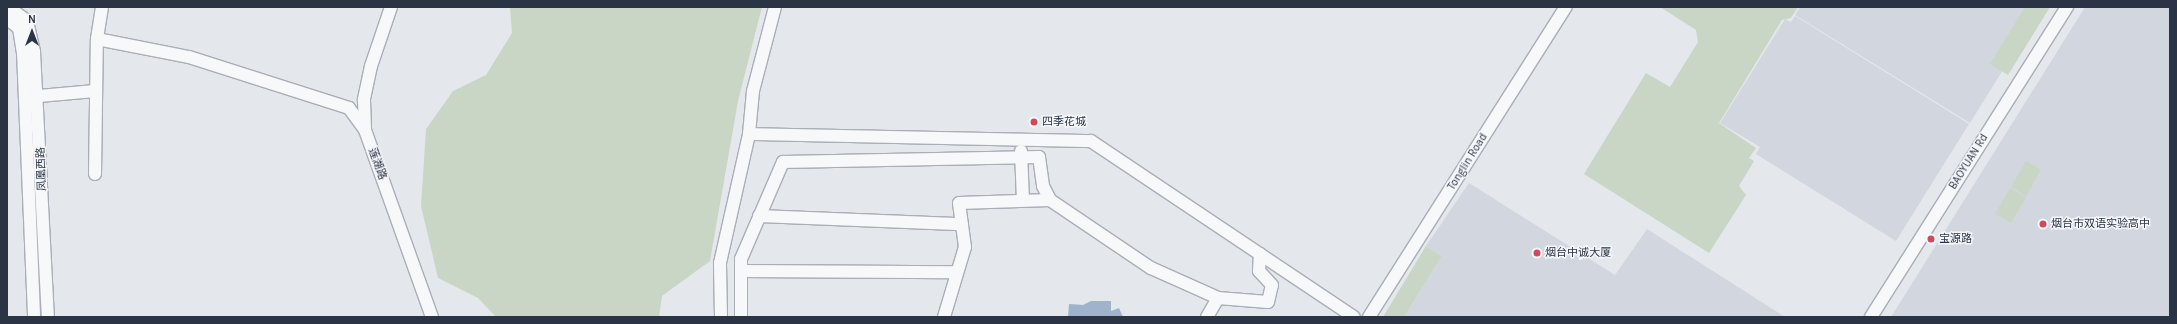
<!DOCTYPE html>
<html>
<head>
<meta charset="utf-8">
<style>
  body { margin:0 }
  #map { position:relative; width:2177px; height:324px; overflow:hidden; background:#e4e7ec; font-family:Karla,"Noto Sans SC",sans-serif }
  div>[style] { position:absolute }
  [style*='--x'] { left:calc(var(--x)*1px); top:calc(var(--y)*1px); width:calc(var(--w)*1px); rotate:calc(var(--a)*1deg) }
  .built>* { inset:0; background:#d2d6de }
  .green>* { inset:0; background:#c9d6c5 }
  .water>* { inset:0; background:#9fb4cc }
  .roads { filter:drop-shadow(1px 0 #a9aeb7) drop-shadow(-1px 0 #a9aeb7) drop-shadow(0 1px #a9aeb7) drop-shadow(0 -1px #a9aeb7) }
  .minor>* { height:12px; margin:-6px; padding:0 6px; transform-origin:6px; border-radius:6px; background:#f7f8fa }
  .dots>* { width:11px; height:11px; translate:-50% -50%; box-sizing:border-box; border:2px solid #f4f6f9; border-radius:50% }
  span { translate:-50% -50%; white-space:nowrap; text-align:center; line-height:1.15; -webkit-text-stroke:3px #f4f6f9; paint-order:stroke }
  .poi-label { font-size:11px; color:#2b3445 }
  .left { translate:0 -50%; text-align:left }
  .street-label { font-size:11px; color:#2b3445 }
  .frame { position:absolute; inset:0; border:8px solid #2b3445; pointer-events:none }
  .north { position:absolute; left:12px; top:12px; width:40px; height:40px; -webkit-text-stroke:3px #f4f6f9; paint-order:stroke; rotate:0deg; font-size:11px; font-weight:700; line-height:16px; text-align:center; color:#2b3445 }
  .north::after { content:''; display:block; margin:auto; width:14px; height:18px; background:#2b3445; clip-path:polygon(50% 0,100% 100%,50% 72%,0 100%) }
</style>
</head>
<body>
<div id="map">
  <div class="built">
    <i style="clip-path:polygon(1800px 7px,2042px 7px,1970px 123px,1795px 15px)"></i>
    <i style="clip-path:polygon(2085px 7px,2170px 7px,2170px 317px,1891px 317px)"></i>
    <i style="clip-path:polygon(1795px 16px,1969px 124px,1896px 241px,1756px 154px,1760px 147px,1720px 123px,1785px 19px,1791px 22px)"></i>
    <i style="clip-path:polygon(1469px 183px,1615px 275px,1647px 229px,1785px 317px,1404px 317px,1442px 256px,1426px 246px)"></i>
  </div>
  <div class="green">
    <i style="clip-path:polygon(510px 7px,762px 7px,738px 101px,710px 261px,662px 296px,659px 317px,496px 317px,478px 298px,438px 278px,421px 206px,426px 129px,453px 91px,486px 75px,512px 33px)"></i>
    <i style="clip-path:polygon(1660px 7px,1798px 7px,1791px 18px,1782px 20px,1719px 123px,1756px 148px,1749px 158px,1754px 161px,1739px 186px,1746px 195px,1709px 253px,1584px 174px,1646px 73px,1670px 87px,1698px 42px,1696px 30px)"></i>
    <i style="clip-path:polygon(2025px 7px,2050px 7px,2008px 75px,1990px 64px)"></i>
    <i style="clip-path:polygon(2026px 161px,2041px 170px,2026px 196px,2011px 187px)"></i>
    <i style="clip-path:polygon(2010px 188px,2026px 197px,2011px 223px,1995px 214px)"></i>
    <i style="clip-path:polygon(1426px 246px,1442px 256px,1404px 317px,1383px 317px)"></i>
  </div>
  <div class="water">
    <i style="clip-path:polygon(1091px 301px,1111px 301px,1111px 311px,1119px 308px,1123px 317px,1068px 317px,1069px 304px,1083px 305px)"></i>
  </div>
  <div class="roads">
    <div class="minor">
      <i style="--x:8;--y:7;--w:24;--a:36"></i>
      <i style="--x:27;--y:21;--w:32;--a:77"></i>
      <i style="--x:34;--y:52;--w:265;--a:87"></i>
      <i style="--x:102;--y:7;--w:32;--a:99"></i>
      <i style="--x:97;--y:39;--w:94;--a:11.1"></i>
      <i style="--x:189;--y:57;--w:168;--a:17.7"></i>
      <i style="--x:349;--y:108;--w:27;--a:54"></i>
      <i style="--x:391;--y:7;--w:62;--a:108.7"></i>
      <i style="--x:371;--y:66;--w:35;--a:102"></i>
      <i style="--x:364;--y:100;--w:30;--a:88"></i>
      <i style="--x:365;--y:130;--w:199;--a:70.3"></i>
      <i style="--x:7;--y:19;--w:15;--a:37"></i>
      <i style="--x:19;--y:28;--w:24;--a:81"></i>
      <i style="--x:23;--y:52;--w:265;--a:87.6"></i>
      <i style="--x:39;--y:96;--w:56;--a:-5.1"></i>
      <i style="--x:749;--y:134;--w:342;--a:1.2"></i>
      <i style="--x:1091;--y:141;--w:316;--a:33.8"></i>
      <i style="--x:1021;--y:151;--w:49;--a:87.7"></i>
      <i style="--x:95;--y:174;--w:135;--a:-89.2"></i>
      <i style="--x:759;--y:216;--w:203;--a:2.3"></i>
      <i style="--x:741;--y:271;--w:216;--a:0.3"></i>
      <i style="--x:721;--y:317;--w:54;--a:-91.1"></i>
      <i style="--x:720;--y:263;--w:132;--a:-77.3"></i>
      <i style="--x:749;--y:134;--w:43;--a:-84.7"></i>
      <i style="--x:753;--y:91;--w:87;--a:-75.3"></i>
      <i style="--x:741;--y:317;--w:58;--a:-90"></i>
      <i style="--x:741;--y:259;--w:106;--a:-66.6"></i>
      <i style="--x:783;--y:162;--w:256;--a:-1.1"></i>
      <i style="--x:1039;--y:157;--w:29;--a:82"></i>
      <i style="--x:1043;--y:186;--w:16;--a:63"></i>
      <i style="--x:944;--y:317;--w:73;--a:-73.3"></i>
      <i style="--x:965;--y:247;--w:44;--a:-97.8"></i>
      <i style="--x:959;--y:203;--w:91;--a:-1.9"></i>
      <i style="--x:1050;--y:200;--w:122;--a:34"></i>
      <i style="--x:1151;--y:268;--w:73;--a:24.1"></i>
      <i style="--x:1218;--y:298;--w:50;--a:4.6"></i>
      <i style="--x:1268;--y:302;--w:17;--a:-77"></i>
      <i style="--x:1272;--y:285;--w:19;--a:-133"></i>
      <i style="--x:1259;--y:271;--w:17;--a:-87"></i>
      <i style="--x:1207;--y:317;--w:22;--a:-60"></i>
      <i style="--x:1369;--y:317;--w:367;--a:-57.6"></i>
      <i style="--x:1871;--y:317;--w:367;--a:-57.7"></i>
    </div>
  </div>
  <div class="dots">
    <i style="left:1034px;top:122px;background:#d1495b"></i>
    <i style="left:2043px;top:224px;background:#d1495b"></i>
    <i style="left:1931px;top:239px;background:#d1495b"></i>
    <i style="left:1537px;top:253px;background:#d1495b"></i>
  </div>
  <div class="poi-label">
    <span class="left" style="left:1042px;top:122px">四季花城</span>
    <span class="left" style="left:2051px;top:224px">烟台市双语实验高中</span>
    <span class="left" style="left:1939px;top:239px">宝源路</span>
    <span class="left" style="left:1545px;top:253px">烟台中诚大厦</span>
  </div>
  <div class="street-label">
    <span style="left:1468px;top:162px;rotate:-58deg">Tonglin Road</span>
    <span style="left:1969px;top:162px;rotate:-58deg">BAOYUAN Rd</span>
    <span style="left:377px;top:164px;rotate:70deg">莲湖路</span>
    <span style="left:42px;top:169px;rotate:-92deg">凤凰西路</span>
  </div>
  <div class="frame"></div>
  <div class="north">N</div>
</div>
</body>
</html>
